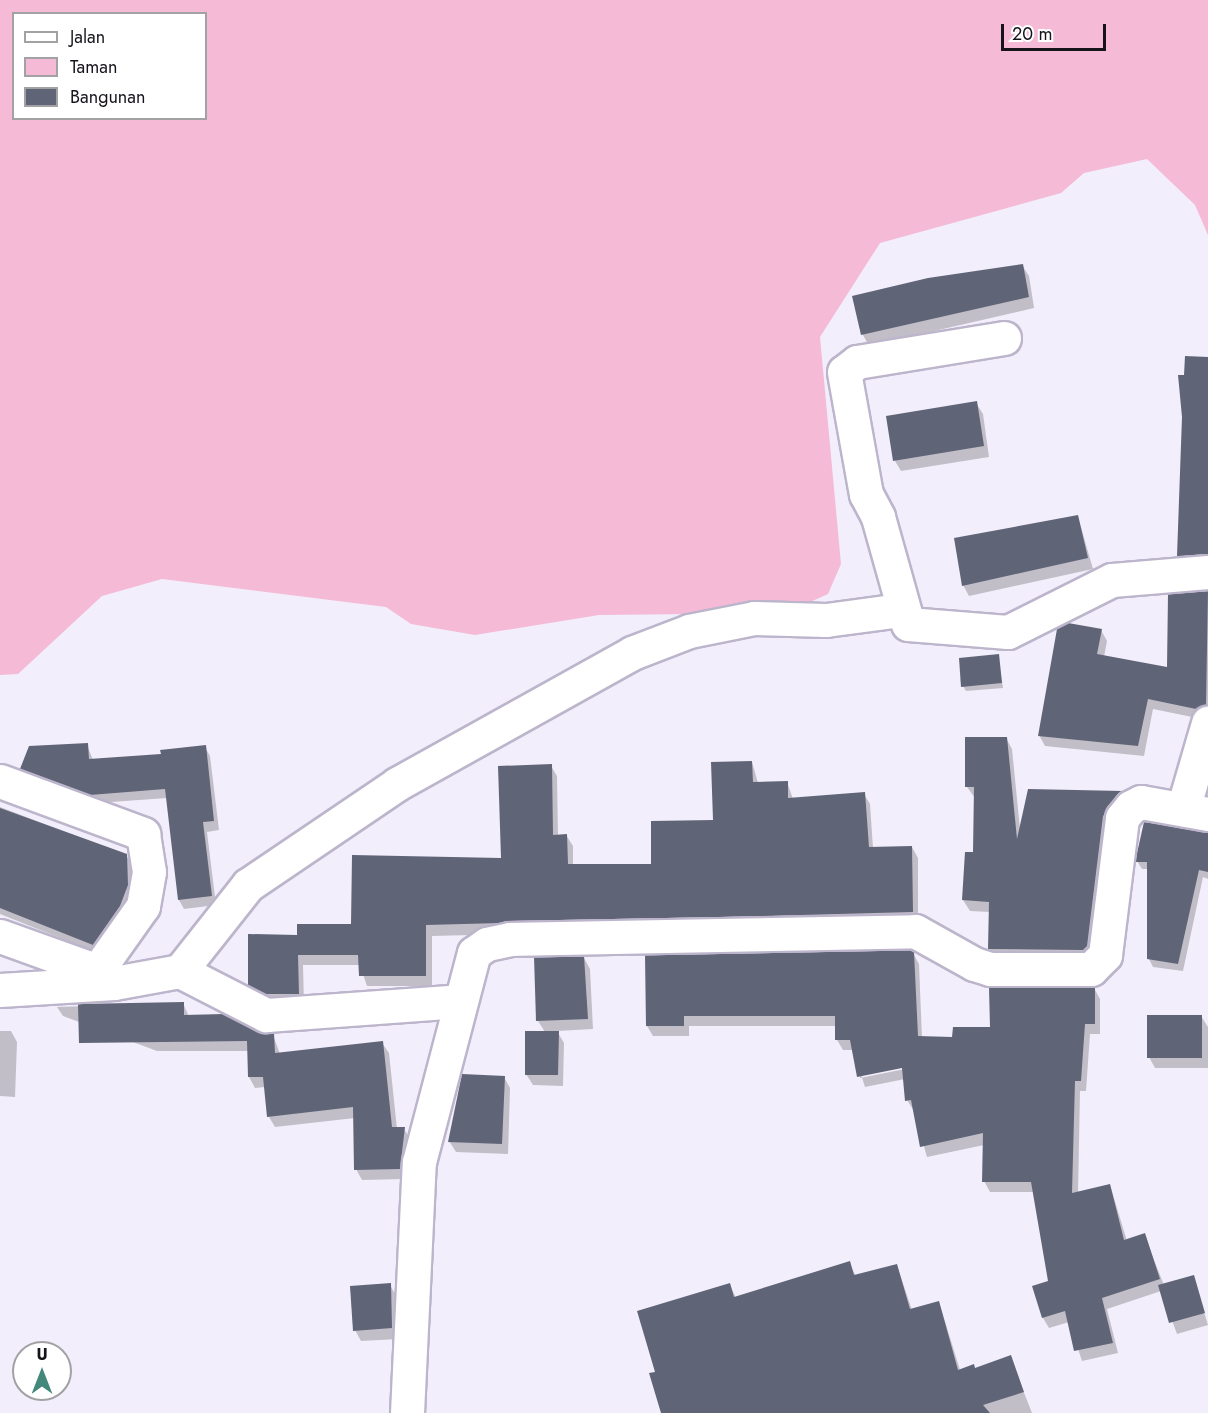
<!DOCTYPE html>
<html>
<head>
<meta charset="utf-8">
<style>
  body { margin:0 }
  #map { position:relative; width:1208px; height:1413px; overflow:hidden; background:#f2eefb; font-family:Jost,sans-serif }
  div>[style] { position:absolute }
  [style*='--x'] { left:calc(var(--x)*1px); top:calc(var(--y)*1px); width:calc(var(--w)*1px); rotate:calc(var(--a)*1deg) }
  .green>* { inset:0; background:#f4bad6 }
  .shadow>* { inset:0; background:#0003 }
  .building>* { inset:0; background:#606477 }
  .roads { filter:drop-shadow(2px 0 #bcb5cb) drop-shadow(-2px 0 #bcb5cb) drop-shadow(0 2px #bcb5cb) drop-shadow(0 -2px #bcb5cb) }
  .minor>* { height:33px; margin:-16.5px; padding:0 16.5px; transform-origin:16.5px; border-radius:16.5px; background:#fff }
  span { translate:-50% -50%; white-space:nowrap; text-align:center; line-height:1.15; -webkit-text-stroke:6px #fff; paint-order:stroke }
  .legend { position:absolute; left:12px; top:12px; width:195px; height:108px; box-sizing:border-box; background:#fff; border:2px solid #a2a1a4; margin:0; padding:8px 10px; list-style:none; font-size:18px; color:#16131b }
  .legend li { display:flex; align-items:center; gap:12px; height:30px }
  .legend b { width:30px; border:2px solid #a2a1a4 }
  .north { position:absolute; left:12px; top:1341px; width:60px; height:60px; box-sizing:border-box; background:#fff; border:2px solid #a2a1a4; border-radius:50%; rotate:0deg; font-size:16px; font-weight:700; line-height:24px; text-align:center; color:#16131b }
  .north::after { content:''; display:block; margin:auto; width:21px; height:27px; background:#44877b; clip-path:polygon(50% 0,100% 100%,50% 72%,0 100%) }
  .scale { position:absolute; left:1001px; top:24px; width:105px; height:27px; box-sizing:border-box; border:3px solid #16131b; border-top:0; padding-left:8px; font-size:18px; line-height:21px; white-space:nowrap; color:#16131b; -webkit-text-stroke:4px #fff; paint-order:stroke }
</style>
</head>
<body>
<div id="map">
  <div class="green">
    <i style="clip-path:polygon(evenodd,0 0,1208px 0,1208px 235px,1195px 205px,1147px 159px,1084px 173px,1061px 193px,880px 243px,820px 337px,841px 564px,828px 594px,786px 613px,599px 615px,475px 635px,411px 624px,386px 607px,162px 579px,102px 596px,18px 674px,0 675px,0 0,14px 14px,206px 14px,206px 118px,14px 118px,14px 14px)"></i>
  </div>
  <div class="shadow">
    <i style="clip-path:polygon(1022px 265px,1029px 276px,1034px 308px,869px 346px,863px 335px,854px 297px)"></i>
    <i style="clip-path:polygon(1208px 374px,1208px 566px,1184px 566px,1178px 555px)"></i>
    <i style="clip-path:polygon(976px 403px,983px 414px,989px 457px,901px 471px,895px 461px)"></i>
    <i style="clip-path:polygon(1078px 517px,1093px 569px,969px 596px,963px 585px)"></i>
    <i style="clip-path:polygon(1208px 592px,1208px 717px,1202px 719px,1153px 709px,1144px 756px,1045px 746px,1039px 735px,1101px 630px,1107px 641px,1104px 657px,1169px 669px,1170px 596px)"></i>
    <i style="clip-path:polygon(998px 655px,1003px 688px,966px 691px,963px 686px)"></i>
    <i style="clip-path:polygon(1006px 738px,1012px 749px,1020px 829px,1121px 792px,1127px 803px,1093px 958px,996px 959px,989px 948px,990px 912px,970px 911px,963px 900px,974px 854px,975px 798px,967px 787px)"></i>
    <i style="clip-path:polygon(87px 745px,93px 760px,162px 756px,205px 747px,210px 756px,219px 830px,207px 832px,216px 905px,184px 909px,179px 900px,167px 798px,97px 803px,27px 778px,22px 768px)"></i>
    <i style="clip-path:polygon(752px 762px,758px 783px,787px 782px,793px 799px,864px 794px,870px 804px,873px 848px,912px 847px,918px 858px,918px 923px,432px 936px,432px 986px,367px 986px,360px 965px,303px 965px,304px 1004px,273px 1004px,256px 996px,250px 984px,299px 937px,352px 925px,503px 860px,551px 766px,557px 776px,558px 836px,566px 835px,573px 846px,573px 865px,653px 865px,715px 821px)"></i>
    <i style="clip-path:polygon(0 807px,126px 855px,132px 865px,132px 895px,98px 953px,0 914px)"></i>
    <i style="clip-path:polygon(1144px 824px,1208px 832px,1208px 879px,1203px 877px,1183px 971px,1153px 967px,1149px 959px,1149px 869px,1142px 869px,1137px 861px)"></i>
    <i style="clip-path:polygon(evenodd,913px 953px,919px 964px,922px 1038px,953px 1039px,992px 1028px,1094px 988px,1100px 999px,1100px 1034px,1090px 1034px,1086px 1091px,1080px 1091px,1078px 1193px,1110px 1185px,1127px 1241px,1144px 1235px,1164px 1285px,1193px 1277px,1208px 1325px,1177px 1334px,1161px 1291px,1107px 1309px,1118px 1353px,1082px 1361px,1069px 1322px,1049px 1328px,1043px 1318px,1050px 1282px,1034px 1192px,990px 1192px,984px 1181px,984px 1145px,927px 1157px,914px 1111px,907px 1100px,905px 1079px,865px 1087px,853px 1050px,843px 1050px,837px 1040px,837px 1026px,689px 1026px,689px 1036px,653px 1036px,647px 1026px,913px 953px,909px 1065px,910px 1068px,860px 1078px,860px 1075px,909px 1065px)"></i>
    <i style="clip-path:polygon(584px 958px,590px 969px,593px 1029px,557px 1031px,564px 1043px,563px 1086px,533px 1085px,526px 1074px,545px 1032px,538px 1021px)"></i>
    <i style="clip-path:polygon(183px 1003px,189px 1017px,273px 1035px,280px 1054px,382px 1043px,389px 1053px,397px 1129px,404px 1129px,410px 1139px,405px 1179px,362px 1180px,356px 1169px,355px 1118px,275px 1127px,269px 1117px,265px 1087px,255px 1088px,249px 1077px,248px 1051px,157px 1051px,63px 1016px,57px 1007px)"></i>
    <i style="clip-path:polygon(1201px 1016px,1208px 1027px,1208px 1068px,1155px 1068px,1149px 1057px)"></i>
    <i style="clip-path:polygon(0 1031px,11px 1031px,17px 1042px,15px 1097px,0 1096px)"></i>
    <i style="clip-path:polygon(504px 1077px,510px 1088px,508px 1154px,456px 1152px,449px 1141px)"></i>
    <i style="clip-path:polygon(849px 1263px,856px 1276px,897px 1266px,912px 1310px,939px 1302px,960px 1370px,975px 1370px,1010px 1357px,1032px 1413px,662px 1413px,657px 1373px,730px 1285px,736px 1298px)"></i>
    <i style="clip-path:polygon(390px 1285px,396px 1296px,398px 1339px,361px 1341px,355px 1330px)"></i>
  </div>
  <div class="building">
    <i style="clip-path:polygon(1023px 264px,1029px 297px,861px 335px,852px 296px,928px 278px)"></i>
    <i style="clip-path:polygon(1185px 356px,1208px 357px,1208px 554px,1177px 556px,1182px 417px,1178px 375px,1184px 375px)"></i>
    <i style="clip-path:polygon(977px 401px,984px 446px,893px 461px,886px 416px)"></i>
    <i style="clip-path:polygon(1078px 515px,1088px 558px,962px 586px,954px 538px)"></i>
    <i style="clip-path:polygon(1208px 591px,1206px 705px,1196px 709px,1148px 699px,1138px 746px,1038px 736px,1057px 629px,1068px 623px,1102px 629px,1097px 654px,1167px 667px,1168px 594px)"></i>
    <i style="clip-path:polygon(999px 654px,1002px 683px,961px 687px,959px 658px)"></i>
    <i style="clip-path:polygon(965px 737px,1007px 737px,1017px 839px,1028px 789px,1122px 791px,1103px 816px,1087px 946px,1083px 950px,988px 949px,989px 902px,962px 900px,965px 852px,973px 852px,974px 787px,965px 787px)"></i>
    <i style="clip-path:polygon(88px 743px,89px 759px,161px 754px,160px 750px,206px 745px,214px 821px,203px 822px,212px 896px,178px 900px,165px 789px,90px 795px,20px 769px,29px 746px)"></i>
    <i style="clip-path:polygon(752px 761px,753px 782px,788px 781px,788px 798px,865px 792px,869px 847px,912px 846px,913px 912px,426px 925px,426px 976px,359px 976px,358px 955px,298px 955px,299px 994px,265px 994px,248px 985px,248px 934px,297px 935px,297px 924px,351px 924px,352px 855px,501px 858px,498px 766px,552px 764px,553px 835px,567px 834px,568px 864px,651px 864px,651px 821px,713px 820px,711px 762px)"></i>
    <i style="clip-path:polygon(0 808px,127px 854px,128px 885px,120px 906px,93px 945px,0 908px)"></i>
    <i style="clip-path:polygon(1144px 822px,1208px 832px,1208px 872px,1199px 870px,1178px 964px,1147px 959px,1147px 862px,1135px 862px)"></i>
    <i style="clip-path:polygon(910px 950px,914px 952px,918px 1036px,952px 1037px,953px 1027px,990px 1027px,989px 988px,1095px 987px,1095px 1024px,1085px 1024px,1081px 1081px,1075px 1081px,1072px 1193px,1110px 1184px,1124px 1240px,1145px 1233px,1160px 1279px,1102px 1298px,1113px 1343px,1074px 1351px,1065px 1311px,1042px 1318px,1032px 1286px,1048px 1281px,1031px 1182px,982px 1182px,983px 1133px,920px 1147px,911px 1100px,905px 1101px,902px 1068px,857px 1077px,850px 1040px,835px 1040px,835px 1016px,684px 1016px,684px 1026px,646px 1026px,645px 955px)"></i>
    <i style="clip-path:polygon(584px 956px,588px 1019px,536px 1021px,534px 957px)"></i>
    <i style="clip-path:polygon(184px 1002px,184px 1015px,224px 1014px,257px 1032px,274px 1033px,275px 1053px,383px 1041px,392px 1127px,405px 1127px,400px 1169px,354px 1170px,353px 1107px,267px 1117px,263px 1077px,248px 1077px,247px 1041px,79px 1043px,78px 1004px)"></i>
    <i style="clip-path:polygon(1147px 1015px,1202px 1015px,1202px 1058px,1147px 1058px)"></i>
    <i style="clip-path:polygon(525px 1031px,559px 1031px,558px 1075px,525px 1075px)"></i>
    <i style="clip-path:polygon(462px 1074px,505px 1076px,502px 1144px,448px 1142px)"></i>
    <i style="clip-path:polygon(850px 1261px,854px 1275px,897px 1264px,910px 1309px,939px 1301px,958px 1370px,974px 1364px,975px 1368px,1011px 1355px,1024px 1392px,983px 1405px,990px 1413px,661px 1413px,649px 1373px,655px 1372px,637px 1311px,730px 1283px,734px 1297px)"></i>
    <i style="clip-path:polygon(1194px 1275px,1205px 1313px,1169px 1323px,1158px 1285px)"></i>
    <i style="clip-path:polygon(391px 1283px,392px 1328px,353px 1331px,350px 1286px)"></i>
  </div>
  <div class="roads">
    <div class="minor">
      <i style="--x:1004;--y:338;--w:149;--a:170.7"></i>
      <i style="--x:857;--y:362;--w:16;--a:142"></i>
      <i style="--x:844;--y:372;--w:124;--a:79.8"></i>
      <i style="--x:866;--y:494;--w:26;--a:62"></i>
      <i style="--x:878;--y:517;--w:111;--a:74.3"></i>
      <i style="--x:908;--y:624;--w:100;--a:4.6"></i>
      <i style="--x:1008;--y:632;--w:116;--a:-26.6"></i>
      <i style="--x:1112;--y:580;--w:96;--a:-4.8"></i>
      <i style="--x:0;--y:781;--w:153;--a:20.3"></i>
      <i style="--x:143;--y:834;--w:38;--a:81"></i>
      <i style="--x:149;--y:872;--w:35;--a:100"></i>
      <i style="--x:143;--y:906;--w:80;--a:125.3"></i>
      <i style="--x:1183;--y:809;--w:90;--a:-73.8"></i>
      <i style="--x:0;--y:936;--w:103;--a:19.8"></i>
      <i style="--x:97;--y:971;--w:19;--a:35"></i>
      <i style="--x:180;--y:971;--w:110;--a:-51.7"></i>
      <i style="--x:248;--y:885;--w:180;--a:-34.1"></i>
      <i style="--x:397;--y:784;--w:269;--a:-29.1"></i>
      <i style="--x:632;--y:653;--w:61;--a:-21.1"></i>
      <i style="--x:689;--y:631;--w:66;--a:-11.3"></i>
      <i style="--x:754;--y:618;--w:72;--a:1.6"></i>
      <i style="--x:826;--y:620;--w:76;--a:-7.6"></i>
      <i style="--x:0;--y:990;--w:114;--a:-3.5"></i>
      <i style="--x:114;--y:983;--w:67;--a:-10.3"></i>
      <i style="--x:180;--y:971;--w:97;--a:27.1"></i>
      <i style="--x:266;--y:1015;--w:195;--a:-4.1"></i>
      <i style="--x:407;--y:1413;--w:251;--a:-87.3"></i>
      <i style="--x:419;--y:1162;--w:216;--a:-75.3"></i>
      <i style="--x:474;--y:953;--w:16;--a:-35"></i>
      <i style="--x:487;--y:944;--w:24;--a:-12"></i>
      <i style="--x:510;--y:939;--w:405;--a:-1.1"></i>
      <i style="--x:915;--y:931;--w:68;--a:29.2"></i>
      <i style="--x:974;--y:964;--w:17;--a:17"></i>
      <i style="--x:990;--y:969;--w:101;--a:0"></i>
      <i style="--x:1091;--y:969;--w:20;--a:-45"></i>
      <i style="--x:1105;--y:955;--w:138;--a:-82.9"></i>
      <i style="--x:1122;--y:818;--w:14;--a:-51"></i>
      <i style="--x:1131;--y:807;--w:11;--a:-27"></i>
      <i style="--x:1141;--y:802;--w:68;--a:10.2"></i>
    </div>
  </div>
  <ul class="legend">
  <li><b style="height:8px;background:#fff"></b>Jalan</li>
  <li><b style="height:16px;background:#f4bad6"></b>Taman</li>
  <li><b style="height:16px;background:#606477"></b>Bangunan</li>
  </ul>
  <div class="north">U</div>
  <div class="scale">20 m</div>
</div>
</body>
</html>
